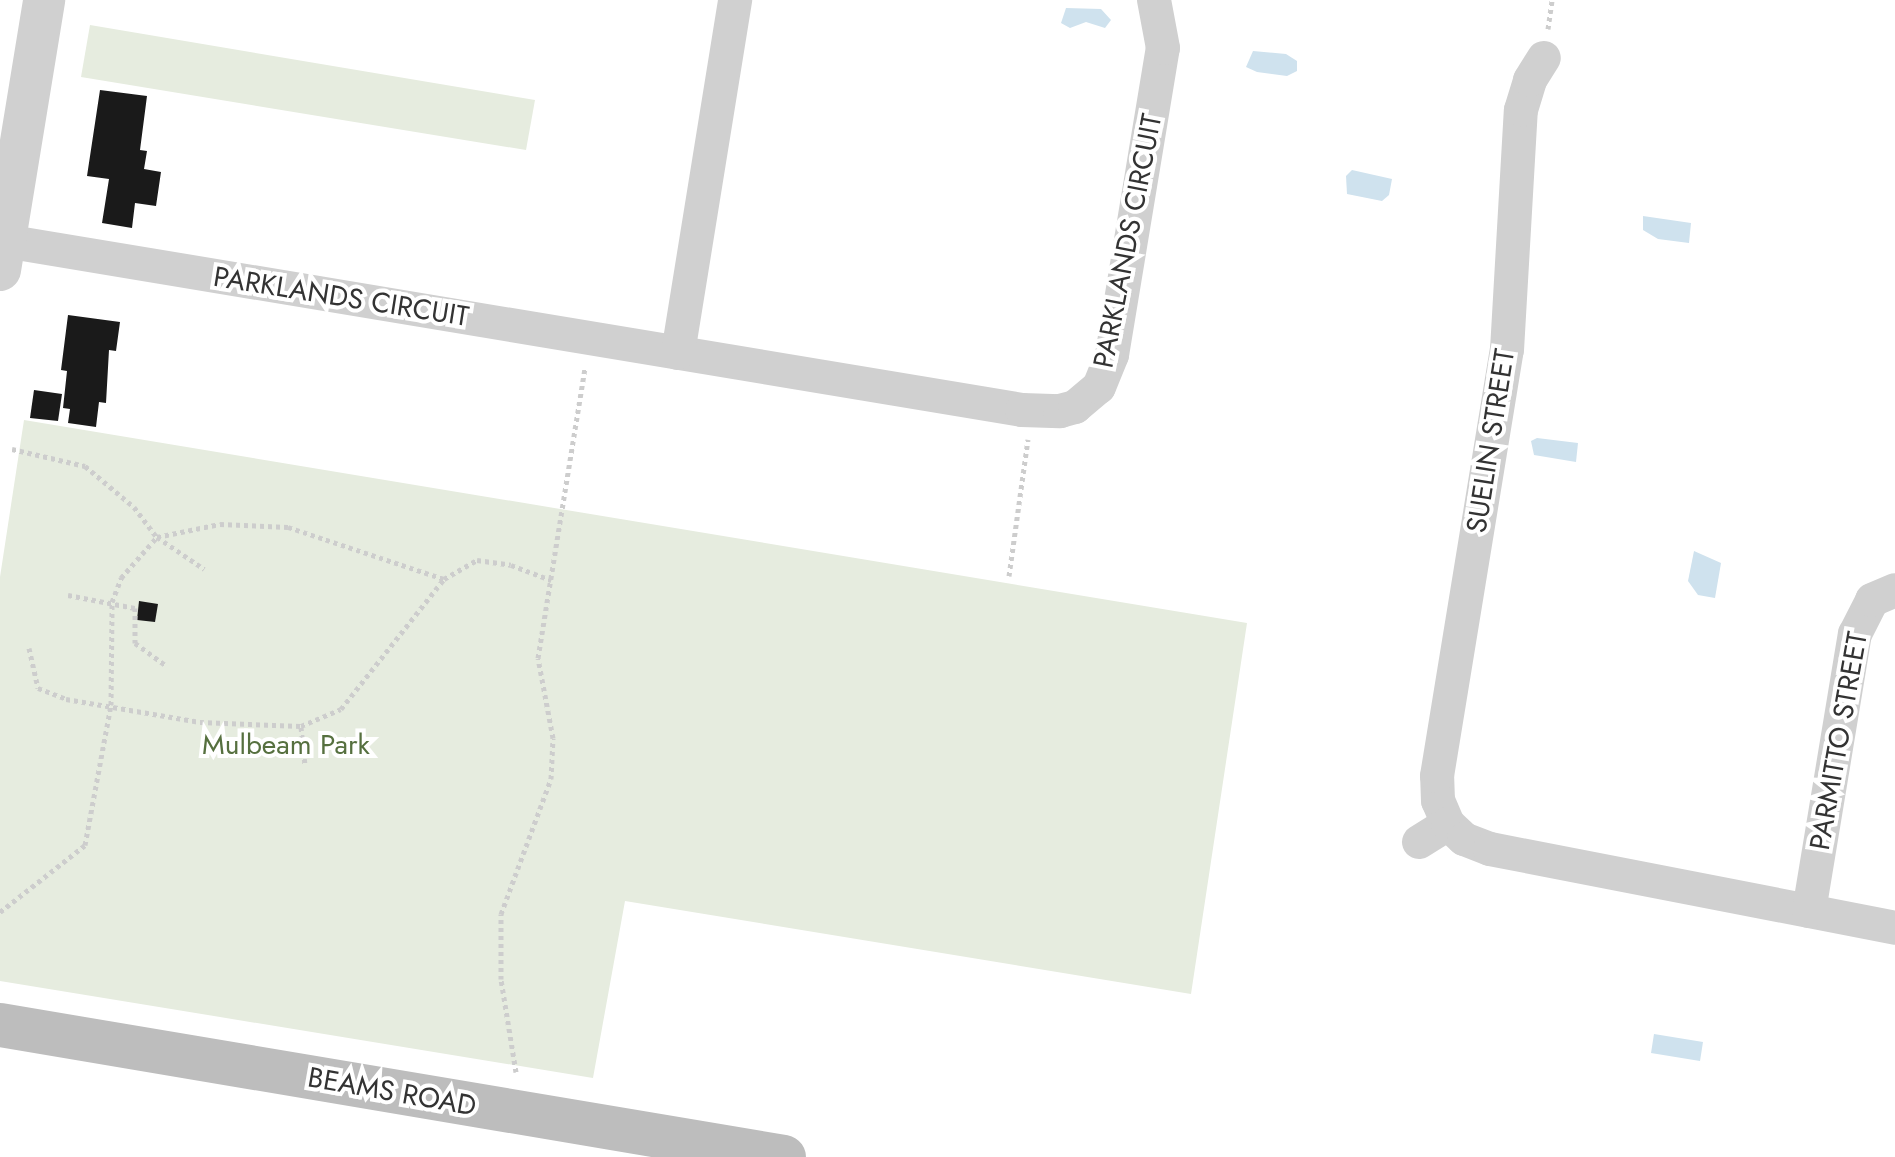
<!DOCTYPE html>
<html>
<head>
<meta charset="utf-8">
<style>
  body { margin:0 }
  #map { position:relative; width:1895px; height:1157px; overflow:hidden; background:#fff; font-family:Jost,sans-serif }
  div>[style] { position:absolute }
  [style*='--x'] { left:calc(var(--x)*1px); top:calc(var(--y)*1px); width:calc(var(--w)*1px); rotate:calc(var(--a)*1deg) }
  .green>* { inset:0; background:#e6ecdf }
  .water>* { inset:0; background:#cfe2ee }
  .building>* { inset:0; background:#1a1a1a }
  .path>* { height:5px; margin-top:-2.5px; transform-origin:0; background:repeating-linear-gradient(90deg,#cdcdcd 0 4px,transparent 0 8px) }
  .minor>* { height:34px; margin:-17px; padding:0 17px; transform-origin:17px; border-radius:17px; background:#d0d0d0 }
  .tertiary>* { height:42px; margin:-21px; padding:0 21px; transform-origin:21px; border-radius:21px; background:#d0d0d0 }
  .secondary>* { height:44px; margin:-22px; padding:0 22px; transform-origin:22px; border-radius:22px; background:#bdbdbd }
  span { translate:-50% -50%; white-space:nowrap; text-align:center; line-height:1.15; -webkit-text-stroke:8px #fff; paint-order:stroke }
  .street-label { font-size:28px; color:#333 }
  .park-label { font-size:28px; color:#56703f }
</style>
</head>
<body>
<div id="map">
  <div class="green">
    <i style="clip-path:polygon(90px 25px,535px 100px,526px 150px,81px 77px)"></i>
    <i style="clip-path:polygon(24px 420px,1247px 623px,1191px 994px,625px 901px,593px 1078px,0 981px,0 577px)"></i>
  </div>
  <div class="water">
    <i style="clip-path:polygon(1066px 8px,1101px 9px,1111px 20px,1105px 28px,1086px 22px,1070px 28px,1061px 23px)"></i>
    <i style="clip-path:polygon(1253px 51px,1286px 54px,1297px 61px,1297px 71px,1287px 76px,1257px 72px,1246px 67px)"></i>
    <i style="clip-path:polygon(1352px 170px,1392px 179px,1389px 195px,1382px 201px,1347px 194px,1346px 176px)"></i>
    <i style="clip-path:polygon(1643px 216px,1691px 223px,1689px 243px,1658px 239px,1643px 230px)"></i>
    <i style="clip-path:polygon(1537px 438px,1578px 443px,1576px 462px,1534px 455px,1531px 441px)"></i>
    <i style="clip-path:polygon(1694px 551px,1721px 563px,1715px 598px,1698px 595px,1688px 581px)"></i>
    <i style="clip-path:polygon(1654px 1034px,1703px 1042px,1700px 1061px,1651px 1053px)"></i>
  </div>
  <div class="building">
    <i style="clip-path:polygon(100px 90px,147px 96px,140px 150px,147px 151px,144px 169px,161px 172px,156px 206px,135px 203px,132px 228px,102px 223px,109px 179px,87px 176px)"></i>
    <i style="clip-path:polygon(68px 315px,120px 322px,116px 351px,109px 350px,106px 403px,99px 402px,96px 427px,68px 423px,70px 409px,63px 408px,67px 371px,61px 370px)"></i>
    <i style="clip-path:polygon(34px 390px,62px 394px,58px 421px,30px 418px)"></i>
    <i style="clip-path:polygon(139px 601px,158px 604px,155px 622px,137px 620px)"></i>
  </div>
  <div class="path">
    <i style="--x:1548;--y:29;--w:29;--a:-82"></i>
    <i style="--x:12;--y:449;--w:75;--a:13.1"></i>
    <i style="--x:85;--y:466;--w:64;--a:39.9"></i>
    <i style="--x:134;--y:507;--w:38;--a:53"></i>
    <i style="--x:157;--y:537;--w:57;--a:34.2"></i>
    <i style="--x:1009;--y:576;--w:138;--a:-82.1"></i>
    <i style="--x:68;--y:595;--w:68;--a:11"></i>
    <i style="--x:135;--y:608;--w:35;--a:90"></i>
    <i style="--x:135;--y:643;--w:37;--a:36"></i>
    <i style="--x:29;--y:648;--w:41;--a:77.3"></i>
    <i style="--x:38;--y:688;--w:30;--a:21"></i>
    <i style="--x:66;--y:699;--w:136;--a:9.7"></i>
    <i style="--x:200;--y:722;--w:101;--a:2.3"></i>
    <i style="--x:301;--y:726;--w:43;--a:-23"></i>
    <i style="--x:341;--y:709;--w:166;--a:-51.6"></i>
    <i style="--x:301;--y:727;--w:39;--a:84"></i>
    <i style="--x:0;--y:912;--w:108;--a:-38.2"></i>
    <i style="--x:85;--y:845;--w:142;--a:-79.5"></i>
    <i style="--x:111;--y:705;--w:103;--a:-89.4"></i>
    <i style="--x:112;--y:602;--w:26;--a:-69"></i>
    <i style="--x:121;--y:578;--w:55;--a:-48.7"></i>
    <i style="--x:157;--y:537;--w:64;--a:-11.7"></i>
    <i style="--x:220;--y:524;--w:68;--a:2.5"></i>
    <i style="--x:288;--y:527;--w:164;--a:18.4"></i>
    <i style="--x:444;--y:579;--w:38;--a:-30"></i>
    <i style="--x:477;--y:560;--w:34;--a:8"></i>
    <i style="--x:511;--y:565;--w:43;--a:20.6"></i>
    <i style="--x:516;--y:1072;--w:94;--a:-99.2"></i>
    <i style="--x:501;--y:979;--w:65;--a:-90"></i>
    <i style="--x:501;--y:914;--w:144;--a:-69.7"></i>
    <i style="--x:551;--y:779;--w:41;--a:-87.2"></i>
    <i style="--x:553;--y:738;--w:81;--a:-100.6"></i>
    <i style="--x:538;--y:658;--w:295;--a:-80.8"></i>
  </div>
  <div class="minor">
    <i style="--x:5;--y:241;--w:1031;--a:9.43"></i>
    <i style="--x:1022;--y:410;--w:38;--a:2"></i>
    <i style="--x:1060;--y:411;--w:16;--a:-15"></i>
    <i style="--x:1075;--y:407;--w:31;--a:-40"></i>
    <i style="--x:1099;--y:387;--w:35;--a:-68"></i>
    <i style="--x:1112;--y:355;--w:311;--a:-80.6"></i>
    <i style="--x:1163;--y:48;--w:49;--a:-100.6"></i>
    <i style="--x:678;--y:353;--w:358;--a:-80.8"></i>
    <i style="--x:1448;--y:824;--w:25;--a:-113"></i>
    <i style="--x:1438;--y:801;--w:25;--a:-92"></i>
    <i style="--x:1437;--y:776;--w:432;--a:-80.7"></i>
    <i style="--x:1507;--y:350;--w:240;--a:-86.7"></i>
    <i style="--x:1521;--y:110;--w:31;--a:-73"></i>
    <i style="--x:1530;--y:80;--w:26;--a:-58"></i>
    <i style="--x:1419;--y:842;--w:34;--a:-32"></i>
    <i style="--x:1448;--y:824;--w:22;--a:43"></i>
    <i style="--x:1464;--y:839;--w:28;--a:21"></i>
    <i style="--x:1490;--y:849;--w:413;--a:11"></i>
    <i style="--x:1809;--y:911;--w:281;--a:-80.6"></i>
    <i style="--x:1855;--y:634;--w:38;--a:-63"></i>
    <i style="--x:1872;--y:600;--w:25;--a:-23"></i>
  </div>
  <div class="tertiary">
    <i style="--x:0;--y:270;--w:274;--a:-80.7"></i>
  </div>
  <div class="secondary">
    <i style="--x:0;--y:1025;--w:795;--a:9.56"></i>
  </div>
  <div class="street-label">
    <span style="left:1128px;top:241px;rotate:-79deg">PARKLANDS CIRCUIT</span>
    <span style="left:341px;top:297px;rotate:9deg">PARKLANDS CIRCUIT</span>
    <span style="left:1491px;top:441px;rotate:-81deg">SUELIN STREET</span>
    <span style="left:1839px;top:741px;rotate:-80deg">PARMITTO STREET</span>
    <span style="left:392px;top:1092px;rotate:10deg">BEAMS ROAD</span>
  </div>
  <div class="park-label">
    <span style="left:286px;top:745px">Mulbeam Park</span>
  </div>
</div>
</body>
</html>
